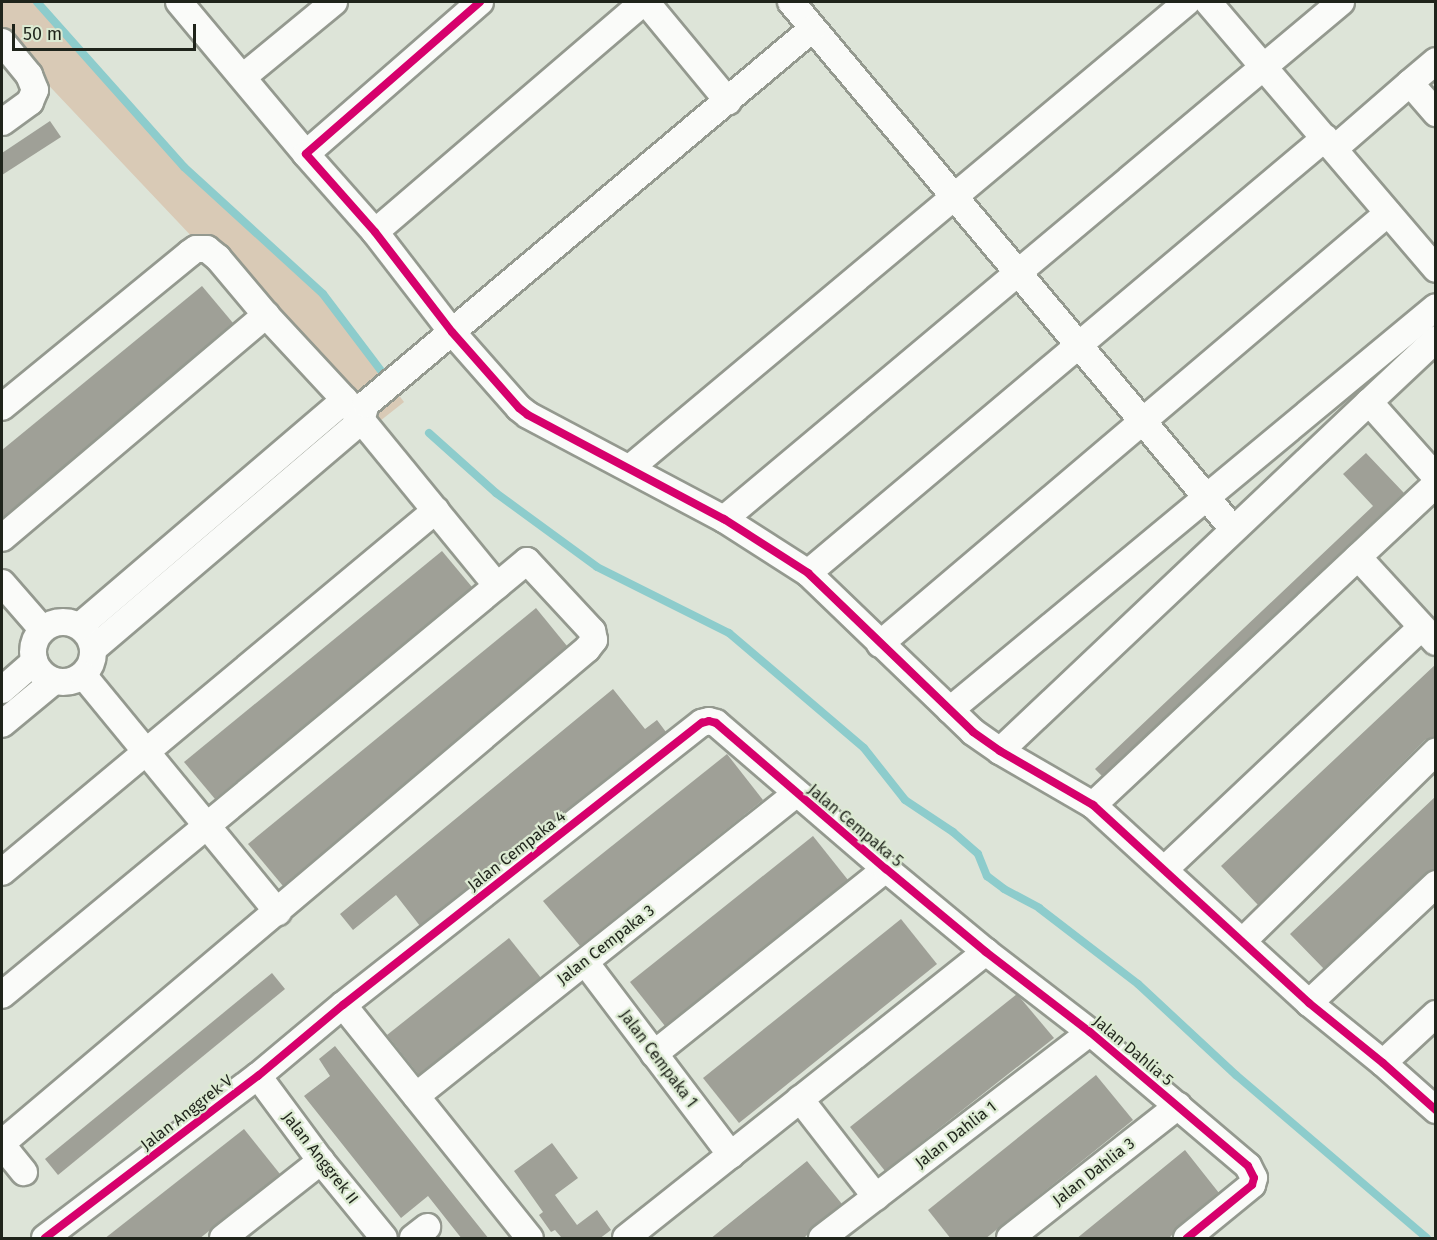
<!DOCTYPE html>
<html>
<head>
<meta charset="utf-8">
<style>
  body { margin:0 }
  #map { position:relative; width:1437px; height:1240px; overflow:hidden; background:#dde4d8; font-family:"Fira Sans",sans-serif }
  div>[style] { position:absolute }
  [style*='--x'] { left:calc(var(--x)*1px); top:calc(var(--y)*1px); width:calc(var(--w)*1px); rotate:calc(var(--a)*1deg) }
  .green>* { inset:0; background:#d9cab6 }
  .stream>* { height:8px; margin:-4px; padding:0 4px; transform-origin:4px; border-radius:4px; background:#8dcccc }
  .building>* { inset:0; background:#9fa097 }
  .roads { filter:drop-shadow(2px 0 #94998f) drop-shadow(-2px 0 #94998f) drop-shadow(0 2px #94998f) drop-shadow(0 -2px #94998f) }
  .minor>* { height:26px; margin:-13px; padding:0 13px; transform-origin:13px; border-radius:13px; background:#fafbf9 }
  .minor>.ring { margin:-13px; padding:0; box-sizing:content-box; background:none; border:26px solid #fafbf9; border-radius:50% }
  .cycleway>* { height:8px; margin:-4px; padding:0 4px; transform-origin:4px; border-radius:4px; background:#d6006c }
  span { translate:-50% -50%; white-space:nowrap; text-align:center; line-height:1.15; -webkit-text-stroke:4.5px #dcead2; paint-order:stroke }
  .street-label { font-size:16px; color:#1f241b }
  .frame { position:absolute; inset:0; border:3px solid #1f241b; pointer-events:none }
  .scale { position:absolute; left:12px; top:24px; width:184px; height:27px; box-sizing:border-box; border:3px solid #1f241b; border-top:0; padding-left:8px; font-size:18px; line-height:21px; white-space:nowrap; color:#1f241b; -webkit-text-stroke:4px #dcead2; paint-order:stroke }
</style>
</head>
<body>
<div id="map">
  <div class="green">
    <i style="clip-path:polygon(2px 2px,37px 2px,184px 167px,323px 294px,404px 402px,380px 421px,266px 315px,2px 36px)"></i>
  </div>
  <div class="stream">
    <i style="--x:37;--y:2;--w:221;--a:48.3"></i>
    <i style="--x:184;--y:167;--w:188;--a:42.4"></i>
    <i style="--x:323;--y:294;--w:108;--a:52.9"></i>
    <i style="--x:429;--y:433;--w:90;--a:41.8"></i>
    <i style="--x:496;--y:493;--w:125;--a:36.2"></i>
    <i style="--x:597;--y:567;--w:148;--a:26.6"></i>
    <i style="--x:729;--y:633;--w:177;--a:40.4"></i>
    <i style="--x:864;--y:748;--w:66;--a:51.7"></i>
    <i style="--x:905;--y:800;--w:58;--a:33.7"></i>
    <i style="--x:953;--y:832;--w:33;--a:41"></i>
    <i style="--x:978;--y:854;--w:24;--a:68"></i>
    <i style="--x:987;--y:876;--w:21;--a:37"></i>
    <i style="--x:1004;--y:889;--w:40;--a:28"></i>
    <i style="--x:1039;--y:908;--w:125;--a:37.5"></i>
    <i style="--x:1138;--y:984;--w:134;--a:42.9"></i>
    <i style="--x:1236;--y:1075;--w:251;--a:40.5"></i>
  </div>
  <div class="building">
    <i style="clip-path:polygon(50px 121px,61px 137px,2px 175px,2px 153px)"></i>
    <i style="clip-path:polygon(202px 286px,233px 323px,2px 519px,2px 450px)"></i>
    <i style="clip-path:polygon(1366px 453px,1404px 493px,1102px 776px,1095px 769px,1373px 506px,1343px 474px)"></i>
    <i style="clip-path:polygon(442px 551px,472px 587px,215px 799px,184px 762px)"></i>
    <i style="clip-path:polygon(536px 608px,567px 646px,283px 886px,248px 844px)"></i>
    <i style="clip-path:polygon(1436px 664px,1436px 736px,1425px 740px,1258px 905px,1221px 866px)"></i>
    <i style="clip-path:polygon(613px 689px,645px 729px,657px 720px,666px 732px,420px 926px,396px 895px,353px 930px,340px 914px)"></i>
    <i style="clip-path:polygon(727px 754px,763px 800px,580px 946px,543px 901px)"></i>
    <i style="clip-path:polygon(1436px 796px,1436px 869px,1426px 873px,1324px 969px,1290px 934px)"></i>
    <i style="clip-path:polygon(813px 836px,848px 880px,665px 1026px,630px 982px)"></i>
    <i style="clip-path:polygon(901px 919px,937px 964px,739px 1123px,703px 1078px)"></i>
    <i style="clip-path:polygon(509px 938px,541px 978px,419px 1075px,387px 1035px)"></i>
    <i style="clip-path:polygon(272px 973px,285px 989px,58px 1175px,45px 1159px)"></i>
    <i style="clip-path:polygon(1017px 994px,1054px 1038px,885px 1171px,850px 1127px)"></i>
    <i style="clip-path:polygon(335px 1046px,457px 1199px,489px 1239px,462px 1239px,428px 1196px,401px 1218px,304px 1096px,330px 1076px,319px 1059px)"></i>
    <i style="clip-path:polygon(1096px 1075px,1133px 1120px,985px 1239px,951px 1239px,928px 1210px)"></i>
    <i style="clip-path:polygon(244px 1129px,280px 1174px,199px 1239px,104px 1239px)"></i>
    <i style="clip-path:polygon(552px 1143px,578px 1178px,555px 1195px,577px 1225px,597px 1210px,611px 1230px,599px 1239px,559px 1239px,561px 1237px,555px 1230px,551px 1232px,539px 1215px,543px 1212px,514px 1171px)"></i>
    <i style="clip-path:polygon(1185px 1150px,1219px 1193px,1178px 1226px,1173px 1234px,1168px 1239px,1076px 1239px)"></i>
    <i style="clip-path:polygon(807px 1161px,842px 1204px,813px 1226px,808px 1234px,803px 1239px,710px 1239px)"></i>
  </div>
  <div class="roads">
    <div class="minor">
      <i style="--x:179;--y:2;--w:198;--a:50.1"></i>
      <i style="--x:480;--y:2;--w:231;--a:138.9"></i>
      <i style="--x:306;--y:154;--w:104;--a:48.5"></i>
      <i style="--x:375;--y:232;--w:126;--a:52.4"></i>
      <i style="--x:452;--y:332;--w:101;--a:48.6"></i>
      <i style="--x:519;--y:408;--w:11;--a:38"></i>
      <i style="--x:528;--y:415;--w:222;--a:28"></i>
      <i style="--x:724;--y:519;--w:100;--a:32.7"></i>
      <i style="--x:808;--y:573;--w:229;--a:43.9"></i>
      <i style="--x:973;--y:732;--w:33;--a:35"></i>
      <i style="--x:1000;--y:751;--w:108;--a:30.1"></i>
      <i style="--x:1093;--y:805;--w:293;--a:42.5"></i>
      <i style="--x:1309;--y:1003;--w:95;--a:39"></i>
      <i style="--x:1383;--y:1063;--w:71;--a:41.6"></i>
      <i style="--x:646;--y:2;--w:129;--a:50.4"></i>
      <i style="--x:791;--y:2;--w:688;--a:50.01"></i>
      <i style="--x:1208;--y:2;--w:351;--a:49.5"></i>
      <i style="--x:2;--y:42;--w:43;--a:50.7"></i>
      <i style="--x:29;--y:75;--w:16;--a:68"></i>
      <i style="--x:35;--y:90;--w:13;--a:113"></i>
      <i style="--x:30;--y:102;--w:34;--a:144"></i>
      <i style="--x:1436;--y:61;--w:34;--a:140"></i>
      <i style="--x:1410;--y:83;--w:40;--a:49"></i>
      <i style="--x:243;--y:77;--w:118;--a:-39.5"></i>
      <i style="--x:1334;--y:149;--w:101;--a:-41"></i>
      <i style="--x:375;--y:232;--w:353;--a:-40.6"></i>
      <i style="--x:1369;--y:402;--w:92;--a:-43.2"></i>
      <i style="--x:2;--y:407;--w:243;--a:-39.3"></i>
      <i style="--x:190;--y:253;--w:7;--a:-34"></i>
      <i style="--x:196;--y:249;--w:11;--a:0"></i>
      <i style="--x:207;--y:249;--w:14;--a:39"></i>
      <i style="--x:218;--y:258;--w:75;--a:49.9"></i>
      <i style="--x:266;--y:315;--w:116;--a:47.1"></i>
      <i style="--x:345;--y:400;--w:240;--a:50.7"></i>
      <i style="--x:630;--y:468;--w:726;--a:-39.92"></i>
      <i style="--x:724;--y:519;--w:805;--a:-39.96"></i>
      <i style="--x:2;--y:538;--w:346;--a:-40.2"></i>
      <i style="--x:1358;--y:557;--w:115;--a:47.5"></i>
      <i style="--x:808;--y:573;--w:676;--a:-40.08"></i>
      <i style="--x:2;--y:583;--w:61;--a:49"></i>
      <i class="ring" style="left:33px;top:622px;width:34px;height:34px"></i>
      <i style="--x:80;--y:626;--w:348;--a:-40.5"></i>
      <i style="--x:880;--y:644;--w:666;--a:-40.31"></i>
      <i style="--x:93;--y:649;--w:352;--a:-40.4"></i>
      <i style="--x:361;--y:421;--w:18;--a:-74"></i>
      <i style="--x:366;--y:404;--w:583;--a:-40.06"></i>
      <i style="--x:83;--y:675;--w:307;--a:50.6"></i>
      <i style="--x:2;--y:690;--w:43;--a:-41.2"></i>
      <i style="--x:950;--y:710;--w:631;--a:-39.67"></i>
      <i style="--x:2;--y:724;--w:67;--a:-39.6"></i>
      <i style="--x:1000;--y:751;--w:508;--a:-43.4"></i>
      <i style="--x:1369;--y:402;--w:101;--a:48.2"></i>
      <i style="--x:1093;--y:805;--w:470;--a:-43.1"></i>
      <i style="--x:1165;--y:869;--w:352;--a:-43.3"></i>
      <i style="--x:2;--y:872;--w:565;--a:-39.83"></i>
      <i style="--x:1244;--y:940;--w:269;--a:-44.5"></i>
      <i style="--x:585;--y:962;--w:242;--a:52.9"></i>
      <i style="--x:2;--y:995;--w:681;--a:-39.58"></i>
      <i style="--x:527;--y:561;--w:96;--a:47.1"></i>
      <i style="--x:592;--y:631;--w:9;--a:77"></i>
      <i style="--x:594;--y:640;--w:11;--a:128"></i>
      <i style="--x:587;--y:649;--w:766;--a:139.82"></i>
      <i style="--x:1309;--y:1003;--w:174;--a:-43.1"></i>
      <i style="--x:343;--y:1005;--w:299;--a:51.3"></i>
      <i style="--x:654;--y:1054;--w:297;--a:-38.6"></i>
      <i style="--x:1383;--y:1063;--w:72;--a:-42.8"></i>
      <i style="--x:258;--y:1076;--w:106;--a:53.5"></i>
      <i style="--x:321;--y:1161;--w:99;--a:50.7"></i>
      <i style="--x:416;--y:1096;--w:485;--a:-38.5"></i>
      <i style="--x:800;--y:1099;--w:124;--a:52.2"></i>
      <i style="--x:2;--y:1145;--w:35;--a:51"></i>
      <i style="--x:45;--y:1238;--w:268;--a:-37.3"></i>
      <i style="--x:258;--y:1076;--w:111;--a:-39.9"></i>
      <i style="--x:343;--y:1005;--w:457;--a:-38.2"></i>
      <i style="--x:702;--y:723;--w:7;--a:-16"></i>
      <i style="--x:709;--y:721;--w:7;--a:16"></i>
      <i style="--x:716;--y:723;--w:224;--a:40.7"></i>
      <i style="--x:886;--y:869;--w:130;--a:39.7"></i>
      <i style="--x:986;--y:952;--w:131;--a:37.6"></i>
      <i style="--x:1090;--y:1032;--w:207;--a:40.3"></i>
      <i style="--x:1248;--y:1166;--w:13;--a:63"></i>
      <i style="--x:1254;--y:1178;--w:7;--a:106"></i>
      <i style="--x:1252;--y:1185;--w:84;--a:140.8"></i>
      <i style="--x:223;--y:1238;--w:125;--a:-38.2"></i>
      <i style="--x:413;--y:1238;--w:18;--a:-38"></i>
      <i style="--x:626;--y:1238;--w:460;--a:-38.5"></i>
      <i style="--x:822;--y:1238;--w:338;--a:-37.5"></i>
      <i style="--x:1010;--y:1238;--w:214;--a:-38.2"></i>
    </div>
  </div>
  <div class="cycleway">
    <i style="--x:480;--y:2;--w:231;--a:138.9"></i>
    <i style="--x:306;--y:154;--w:104;--a:48.5"></i>
    <i style="--x:375;--y:232;--w:126;--a:52.4"></i>
    <i style="--x:452;--y:332;--w:101;--a:48.6"></i>
    <i style="--x:519;--y:408;--w:11;--a:38"></i>
    <i style="--x:528;--y:415;--w:222;--a:28"></i>
    <i style="--x:724;--y:519;--w:100;--a:32.7"></i>
    <i style="--x:808;--y:573;--w:229;--a:43.9"></i>
    <i style="--x:973;--y:732;--w:33;--a:35"></i>
    <i style="--x:1000;--y:751;--w:108;--a:30.1"></i>
    <i style="--x:1093;--y:805;--w:293;--a:42.5"></i>
    <i style="--x:1309;--y:1003;--w:95;--a:39"></i>
    <i style="--x:1383;--y:1063;--w:71;--a:41.6"></i>
    <i style="--x:45;--y:1238;--w:268;--a:-37.3"></i>
    <i style="--x:258;--y:1076;--w:111;--a:-39.9"></i>
    <i style="--x:343;--y:1005;--w:457;--a:-38.2"></i>
    <i style="--x:702;--y:723;--w:7;--a:-16"></i>
    <i style="--x:709;--y:721;--w:7;--a:16"></i>
    <i style="--x:716;--y:723;--w:224;--a:40.7"></i>
    <i style="--x:886;--y:869;--w:130;--a:39.7"></i>
    <i style="--x:986;--y:952;--w:131;--a:37.6"></i>
    <i style="--x:1090;--y:1032;--w:207;--a:40.3"></i>
    <i style="--x:1248;--y:1166;--w:13;--a:63"></i>
    <i style="--x:1254;--y:1178;--w:7;--a:106"></i>
    <i style="--x:1252;--y:1185;--w:84;--a:140.8"></i>
  </div>
  <div class="street-label">
    <span style="left:855px;top:826px;rotate:40deg">Jalan Cempaka 5</span>
    <span style="left:517px;top:851px;rotate:-38deg">Jalan Cempaka 4</span>
    <span style="left:606px;top:945px;rotate:-38deg">Jalan Cempaka 3</span>
    <span style="left:1133px;top:1051px;rotate:40deg">Jalan Dahlia 5</span>
    <span style="left:658px;top:1059px;rotate:53deg">Jalan Cempaka 1</span>
    <span style="left:187px;top:1113px;rotate:-38deg">Jalan Anggrek V</span>
    <span style="left:956px;top:1135px;rotate:-38deg">Jalan Dahlia 1</span>
    <span style="left:320px;top:1158px;rotate:52deg">Jalan Anggrek II</span>
    <span style="left:1094px;top:1172px;rotate:-38deg">Jalan Dahlia 3</span>
  </div>
  <div class="frame"></div>
  <div class="scale">50 m</div>
</div>
</body>
</html>
